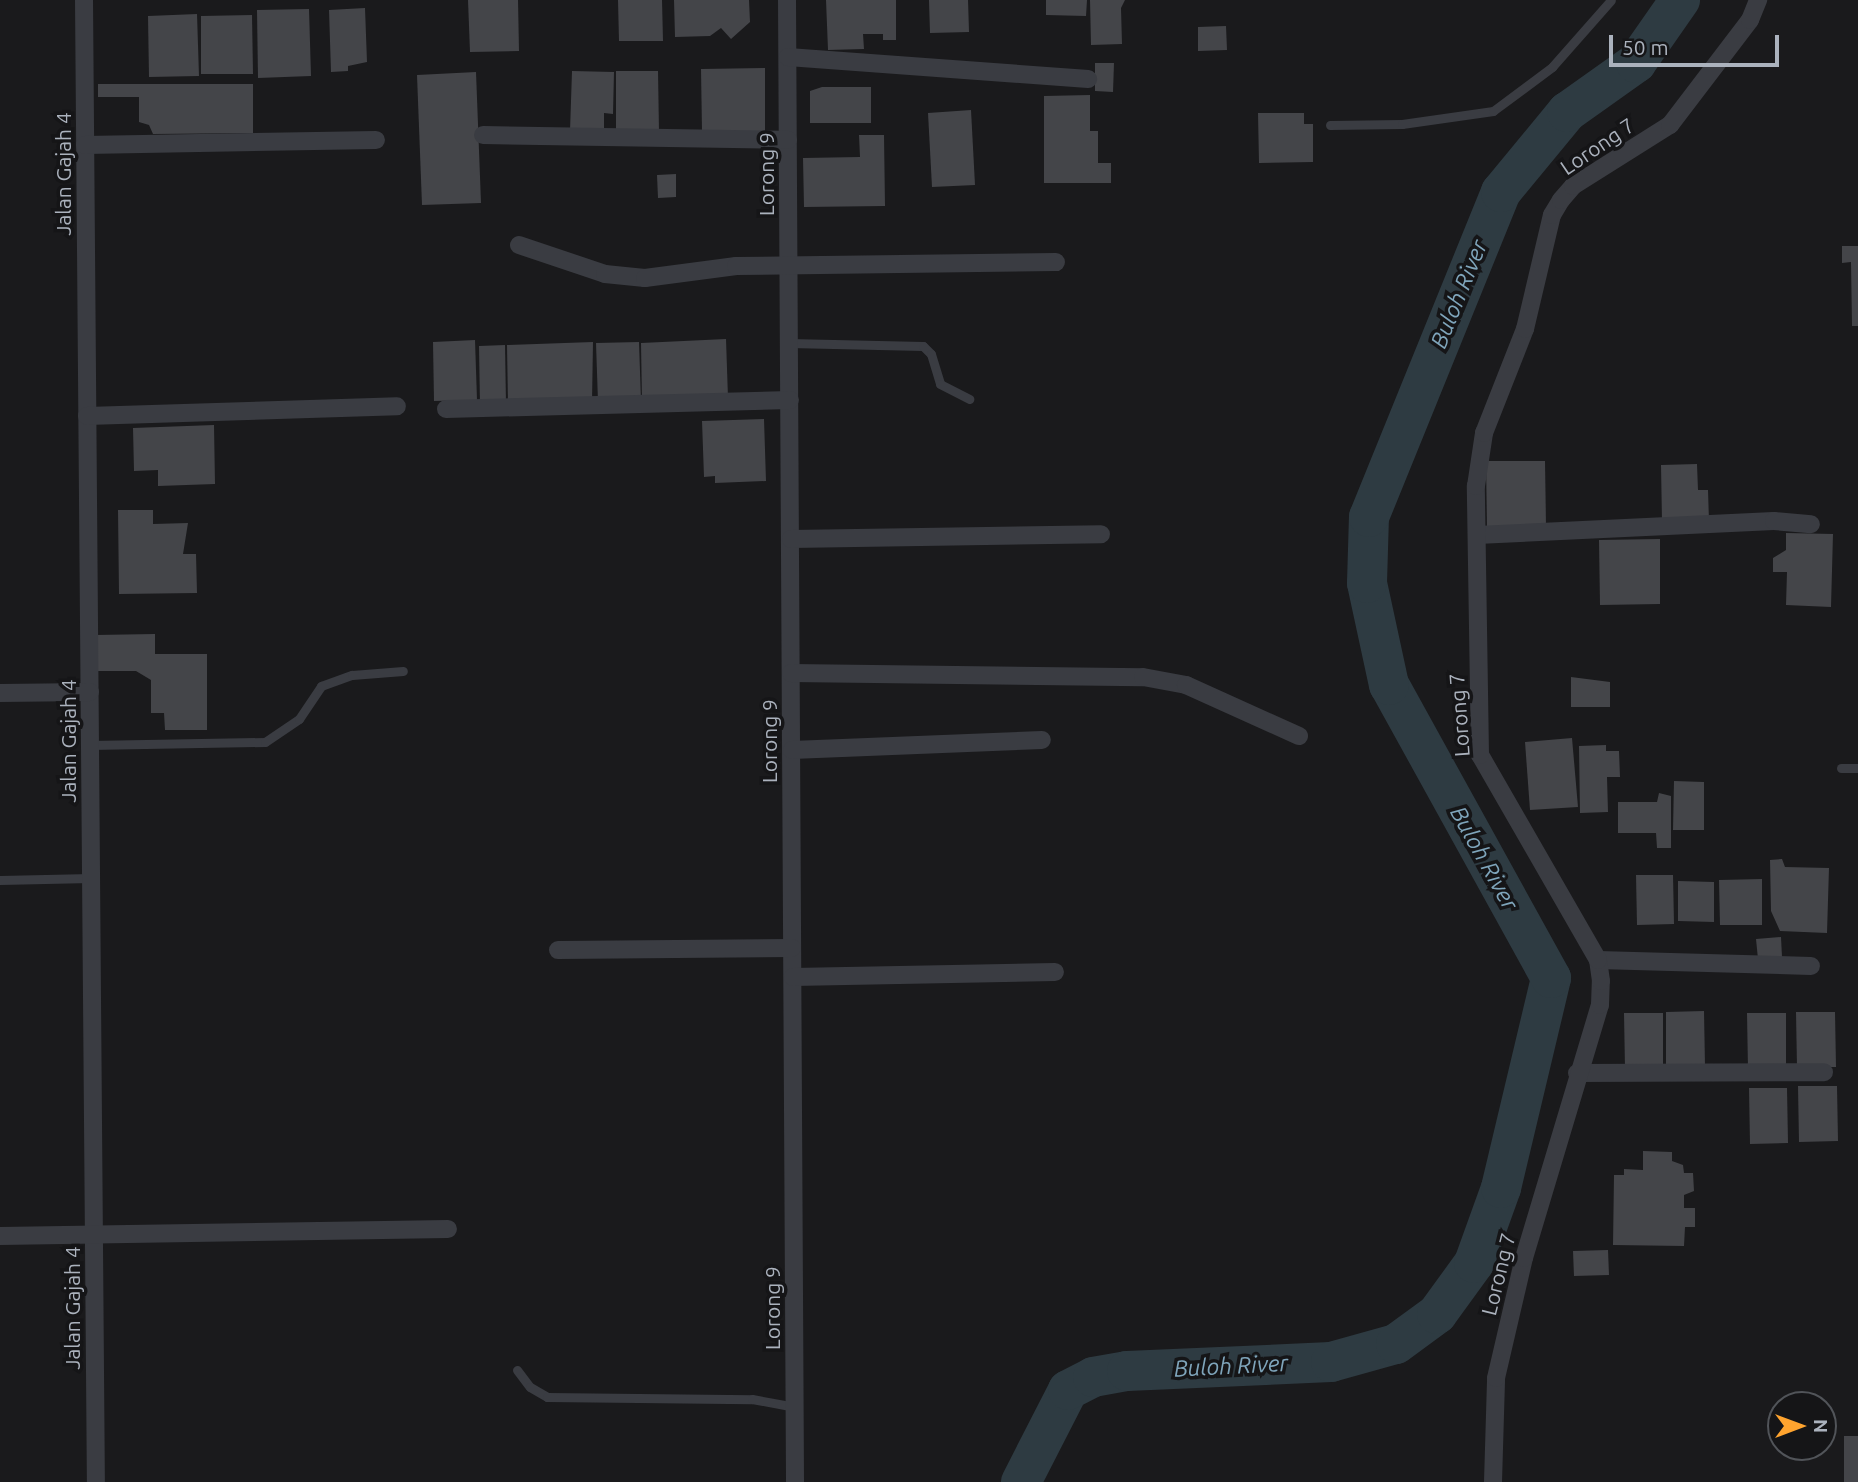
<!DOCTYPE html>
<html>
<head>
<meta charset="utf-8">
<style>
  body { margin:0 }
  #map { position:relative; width:1858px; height:1482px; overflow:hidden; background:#1a1a1c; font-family:Ubuntu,sans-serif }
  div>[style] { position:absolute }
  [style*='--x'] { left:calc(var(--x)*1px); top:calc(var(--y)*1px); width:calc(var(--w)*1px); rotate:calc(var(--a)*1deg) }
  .river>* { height:40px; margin:-20px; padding:0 20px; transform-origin:20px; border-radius:20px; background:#2e3b42 }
  .building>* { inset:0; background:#444549 }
  .lane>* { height:9px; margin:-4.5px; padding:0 4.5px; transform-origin:4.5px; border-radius:4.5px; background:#3a3c42 }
  .street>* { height:18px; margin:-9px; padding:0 9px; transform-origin:9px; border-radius:9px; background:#3a3c42 }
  span { translate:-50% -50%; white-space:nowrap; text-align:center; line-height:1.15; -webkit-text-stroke:7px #151517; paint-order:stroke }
  .street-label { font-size:21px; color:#abb2bd }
  .water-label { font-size:23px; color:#7fa5bb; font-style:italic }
  .north { position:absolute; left:1767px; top:1391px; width:70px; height:70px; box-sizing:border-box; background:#151517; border:2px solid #515459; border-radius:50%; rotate:90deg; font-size:19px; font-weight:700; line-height:28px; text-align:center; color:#abb2bd }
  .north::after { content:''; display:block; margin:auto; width:24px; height:32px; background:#ffa42f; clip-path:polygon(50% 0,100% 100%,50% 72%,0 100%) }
  .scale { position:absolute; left:1609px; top:35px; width:170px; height:32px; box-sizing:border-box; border:4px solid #abb2bd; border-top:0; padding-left:9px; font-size:21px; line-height:24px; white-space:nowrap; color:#abb2bd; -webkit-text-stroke:5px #151517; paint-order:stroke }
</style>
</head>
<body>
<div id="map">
  <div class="river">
    <i style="--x:1021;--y:1482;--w:103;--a:-62.9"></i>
    <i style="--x:1068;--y:1390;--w:28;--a:-27"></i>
    <i style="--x:1093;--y:1377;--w:35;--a:-10"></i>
    <i style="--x:1127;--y:1371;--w:204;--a:-2.5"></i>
    <i style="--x:1331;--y:1362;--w:67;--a:-15.5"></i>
    <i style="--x:1396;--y:1344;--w:51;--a:-36.2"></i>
    <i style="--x:1437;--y:1314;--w:63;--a:-54"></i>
    <i style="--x:1474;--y:1263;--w:80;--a:-70.2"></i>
    <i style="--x:1501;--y:1188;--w:216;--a:-76.6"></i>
    <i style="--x:1551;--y:978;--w:335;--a:-118.9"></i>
    <i style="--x:1389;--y:685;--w:104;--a:-102.2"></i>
    <i style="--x:1367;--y:583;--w:66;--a:-88.3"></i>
    <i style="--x:1369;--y:517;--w:351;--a:-67.9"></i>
    <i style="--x:1501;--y:192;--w:104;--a:-50.5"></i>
    <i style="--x:1567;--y:112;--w:85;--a:-35.4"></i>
    <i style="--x:1636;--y:63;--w:77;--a:-55.1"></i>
  </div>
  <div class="building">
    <i style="clip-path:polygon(468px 0,518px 0,519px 51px,470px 52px)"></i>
    <i style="clip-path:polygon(618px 0,662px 0,663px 41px,619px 41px)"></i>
    <i style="clip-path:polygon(674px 0,749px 0,750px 22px,731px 39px,721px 28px,710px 36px,675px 37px)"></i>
    <i style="clip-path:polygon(826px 0,896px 0,896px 40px,883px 40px,883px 34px,863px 34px,864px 49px,828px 50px)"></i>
    <i style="clip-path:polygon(929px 0,968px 0,969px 32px,930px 33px)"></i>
    <i style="clip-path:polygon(1046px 0,1087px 0,1086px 16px,1046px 15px)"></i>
    <i style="clip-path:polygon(1090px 0,1125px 0,1121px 8px,1122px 44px,1091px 45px)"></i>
    <i style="clip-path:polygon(365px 8px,367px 62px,348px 66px,348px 71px,331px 72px,329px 10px)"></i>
    <i style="clip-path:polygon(309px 9px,311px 76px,258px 78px,257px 10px)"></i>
    <i style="clip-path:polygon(197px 14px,199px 76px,149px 77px,148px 16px)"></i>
    <i style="clip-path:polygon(252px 15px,253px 74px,201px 74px,201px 16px)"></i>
    <i style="clip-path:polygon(1226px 26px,1227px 50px,1198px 51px,1198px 27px)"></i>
    <i style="clip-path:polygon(1095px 63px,1114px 63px,1113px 92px,1095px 91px)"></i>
    <i style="clip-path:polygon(765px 68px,765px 131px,702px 131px,701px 69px)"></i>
    <i style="clip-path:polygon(572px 71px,614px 72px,613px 114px,604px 113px,604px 131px,570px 131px)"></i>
    <i style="clip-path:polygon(616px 71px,658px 71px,659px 132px,616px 132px)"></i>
    <i style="clip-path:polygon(476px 72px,481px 203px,422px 205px,417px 75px)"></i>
    <i style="clip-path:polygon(98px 84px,253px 84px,253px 133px,153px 134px,149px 125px,139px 122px,139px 97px,98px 97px)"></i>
    <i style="clip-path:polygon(822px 87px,871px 87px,871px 123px,810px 123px,810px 91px)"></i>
    <i style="clip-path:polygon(1090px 95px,1090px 131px,1098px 131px,1098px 163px,1111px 163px,1111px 183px,1044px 183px,1044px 96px)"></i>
    <i style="clip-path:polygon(971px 110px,975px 185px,932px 187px,928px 113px)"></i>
    <i style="clip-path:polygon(1258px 113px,1304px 113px,1304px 124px,1313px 124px,1313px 162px,1259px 163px)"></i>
    <i style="clip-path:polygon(859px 135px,884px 135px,885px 206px,804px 207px,803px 158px,860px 157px)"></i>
    <i style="clip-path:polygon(676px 174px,676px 197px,658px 198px,657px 175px)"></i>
    <i style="clip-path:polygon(1842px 246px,1858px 246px,1858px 326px,1852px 326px,1851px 262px,1842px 263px)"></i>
    <i style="clip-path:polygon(726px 339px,728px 398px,642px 402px,641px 343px)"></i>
    <i style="clip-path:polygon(475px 340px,477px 400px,434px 401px,433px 342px)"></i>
    <i style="clip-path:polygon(593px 342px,592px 402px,508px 404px,507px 345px)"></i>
    <i style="clip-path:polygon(639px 342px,641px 401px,598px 402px,596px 343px)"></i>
    <i style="clip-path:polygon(505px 345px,506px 404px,480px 405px,479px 346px)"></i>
    <i style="clip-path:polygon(764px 419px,766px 481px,715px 483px,715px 476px,704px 477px,702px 421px)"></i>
    <i style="clip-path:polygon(214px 425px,215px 484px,158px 486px,158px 470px,134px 471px,133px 428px)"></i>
    <i style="clip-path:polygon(1486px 461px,1545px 461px,1546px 526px,1487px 527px)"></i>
    <i style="clip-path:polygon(1697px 464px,1698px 490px,1708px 490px,1709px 521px,1662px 522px,1661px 465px)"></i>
    <i style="clip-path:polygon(118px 510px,153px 510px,153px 524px,188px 523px,183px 554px,196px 554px,197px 593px,119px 594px)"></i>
    <i style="clip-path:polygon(1786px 533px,1833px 534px,1831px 607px,1786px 605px,1787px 572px,1773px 572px,1773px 558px,1786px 550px)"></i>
    <i style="clip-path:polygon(1660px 539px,1660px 604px,1600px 605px,1599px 540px)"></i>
    <i style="clip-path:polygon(155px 634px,155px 654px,207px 654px,207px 730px,165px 730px,164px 713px,151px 713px,151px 680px,136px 671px,95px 671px,95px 635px)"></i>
    <i style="clip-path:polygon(1571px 677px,1610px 682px,1610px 707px,1571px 707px)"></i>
    <i style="clip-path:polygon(1572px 738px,1578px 807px,1530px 810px,1525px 742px)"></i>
    <i style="clip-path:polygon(1606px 745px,1606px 751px,1619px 751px,1620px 777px,1607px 777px,1608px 812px,1580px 813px,1579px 746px)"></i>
    <i style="clip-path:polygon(1674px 781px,1704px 782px,1704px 830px,1673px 830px)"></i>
    <i style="clip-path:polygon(1659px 793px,1671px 796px,1671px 848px,1657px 848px,1656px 833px,1618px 833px,1618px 802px,1657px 802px)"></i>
    <i style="clip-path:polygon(1782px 859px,1785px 867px,1829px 868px,1827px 933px,1780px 931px,1771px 911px,1770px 860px)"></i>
    <i style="clip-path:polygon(1636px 875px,1673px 875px,1674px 924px,1637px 925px)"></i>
    <i style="clip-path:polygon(1762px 879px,1762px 925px,1720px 925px,1719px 880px)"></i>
    <i style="clip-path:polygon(1678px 881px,1714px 882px,1714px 922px,1678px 921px)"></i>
    <i style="clip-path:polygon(1781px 937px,1782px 957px,1758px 959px,1756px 939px)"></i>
    <i style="clip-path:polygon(1704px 1011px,1705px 1066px,1666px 1067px,1666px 1012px)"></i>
    <i style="clip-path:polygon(1796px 1012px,1835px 1012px,1836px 1067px,1797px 1067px)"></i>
    <i style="clip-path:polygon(1624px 1013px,1663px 1013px,1663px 1068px,1625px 1068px)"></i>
    <i style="clip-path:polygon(1747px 1013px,1786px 1013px,1786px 1068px,1748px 1069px)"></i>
    <i style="clip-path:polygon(1798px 1086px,1837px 1086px,1838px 1141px,1799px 1142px)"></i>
    <i style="clip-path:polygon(1749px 1088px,1787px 1088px,1788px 1143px,1750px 1144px)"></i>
    <i style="clip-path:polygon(1643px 1151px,1672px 1152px,1672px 1161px,1683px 1165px,1684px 1173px,1693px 1173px,1694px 1191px,1684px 1195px,1684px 1208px,1695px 1208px,1695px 1227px,1685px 1227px,1684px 1246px,1613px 1245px,1614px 1175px,1624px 1175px,1624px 1169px,1643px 1170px)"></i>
    <i style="clip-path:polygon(1608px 1250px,1609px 1275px,1574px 1276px,1573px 1251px)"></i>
    <i style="clip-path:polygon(1844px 1436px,1858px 1436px,1858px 1482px,1844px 1482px)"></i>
  </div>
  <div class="lane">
    <i style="--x:1330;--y:125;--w:72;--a:-0.8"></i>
    <i style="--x:1402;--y:124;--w:92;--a:-8.1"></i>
    <i style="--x:1493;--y:111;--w:74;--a:-36.7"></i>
    <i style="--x:1552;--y:67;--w:89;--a:-48.6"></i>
    <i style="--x:789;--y:343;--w:134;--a:1.3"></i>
    <i style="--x:923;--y:346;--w:11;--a:45"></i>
    <i style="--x:931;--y:354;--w:31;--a:73"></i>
    <i style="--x:940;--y:384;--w:33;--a:27"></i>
    <i style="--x:90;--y:745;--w:175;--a:-1"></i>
    <i style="--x:265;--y:742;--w:41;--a:-34.1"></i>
    <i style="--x:299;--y:719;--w:40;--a:-56"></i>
    <i style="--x:321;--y:686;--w:33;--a:-20"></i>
    <i style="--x:352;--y:675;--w:51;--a:-4.5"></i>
    <i style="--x:1841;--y:768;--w:17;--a:0"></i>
    <i style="--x:0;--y:880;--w:91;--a:-1.3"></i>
    <i style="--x:517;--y:1370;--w:21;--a:53"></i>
    <i style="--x:530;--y:1387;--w:20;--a:30"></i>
    <i style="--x:547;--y:1397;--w:205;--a:0.6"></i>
    <i style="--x:752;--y:1399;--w:44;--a:10.5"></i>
  </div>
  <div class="street">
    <i style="--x:84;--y:0;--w:1482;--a:89.54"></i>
    <i style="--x:787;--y:0;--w:1482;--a:89.69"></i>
    <i style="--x:788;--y:57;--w:301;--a:4.2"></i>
    <i style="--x:483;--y:135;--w:305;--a:0.9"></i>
    <i style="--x:85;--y:145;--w:291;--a:-1"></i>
    <i style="--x:519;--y:245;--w:91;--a:18.6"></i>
    <i style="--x:605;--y:274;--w:40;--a:5.7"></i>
    <i style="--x:645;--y:278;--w:92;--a:-7.5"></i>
    <i style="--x:736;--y:266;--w:320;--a:-0.7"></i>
    <i style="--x:446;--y:409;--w:344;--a:-1.5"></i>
    <i style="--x:87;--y:416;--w:310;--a:-1.8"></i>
    <i style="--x:1477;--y:535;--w:297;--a:-2.7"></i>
    <i style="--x:1774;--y:521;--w:37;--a:5"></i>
    <i style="--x:791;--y:539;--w:310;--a:-0.9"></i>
    <i style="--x:791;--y:673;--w:352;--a:0.7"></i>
    <i style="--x:1143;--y:677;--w:44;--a:10.5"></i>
    <i style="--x:1186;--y:685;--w:124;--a:24.3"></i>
    <i style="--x:0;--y:693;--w:90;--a:-0.6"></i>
    <i style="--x:792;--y:750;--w:250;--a:-2.3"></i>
    <i style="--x:558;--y:950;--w:234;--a:-0.5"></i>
    <i style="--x:1598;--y:960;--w:213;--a:1.6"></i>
    <i style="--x:793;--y:977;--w:262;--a:-1.1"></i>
    <i style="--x:1577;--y:1073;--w:247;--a:-0.2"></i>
    <i style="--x:0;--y:1236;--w:448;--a:-0.9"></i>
    <i style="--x:1493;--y:1482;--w:104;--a:-88.3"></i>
    <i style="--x:1496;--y:1378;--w:123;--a:-76.9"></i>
    <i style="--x:1524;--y:1258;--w:264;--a:-73.3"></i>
    <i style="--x:1600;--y:1005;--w:24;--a:-88"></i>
    <i style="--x:1601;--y:981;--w:21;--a:-98"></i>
    <i style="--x:1598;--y:960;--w:237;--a:-119.9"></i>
    <i style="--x:1480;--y:755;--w:269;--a:-90.9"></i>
    <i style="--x:1476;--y:486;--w:54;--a:-81.4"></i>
    <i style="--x:1484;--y:433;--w:112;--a:-68.5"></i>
    <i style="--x:1525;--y:329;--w:117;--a:-76.7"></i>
    <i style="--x:1552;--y:215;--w:17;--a:-59"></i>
    <i style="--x:1561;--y:200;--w:18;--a:-49"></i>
    <i style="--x:1573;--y:186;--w:115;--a:-32.2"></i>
    <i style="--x:1670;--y:125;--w:132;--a:-52.7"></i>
    <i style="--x:1750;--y:20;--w:22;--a:-68"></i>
  </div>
  <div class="street-label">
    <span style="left:1597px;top:146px;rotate:-34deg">Lorong 7</span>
    <span style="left:63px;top:174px;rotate:-90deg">Jalan Gajah 4</span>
    <span style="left:766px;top:174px;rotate:-90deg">Lorong 9</span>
    <span style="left:1459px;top:715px;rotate:-94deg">Lorong 7</span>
    <span style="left:68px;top:741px;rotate:-90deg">Jalan Gajah 4</span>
    <span style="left:769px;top:741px;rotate:-90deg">Lorong 9</span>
    <span style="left:1498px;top:1274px;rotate:-76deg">Lorong 7</span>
    <span style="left:72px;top:1308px;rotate:-90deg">Jalan Gajah 4</span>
    <span style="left:772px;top:1308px;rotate:-90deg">Lorong 9</span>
  </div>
  <div class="water-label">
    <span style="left:1459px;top:294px;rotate:-68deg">Buloh River</span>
    <span style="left:1484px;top:858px;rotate:61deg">Buloh River</span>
    <span style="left:1231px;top:1366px;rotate:-3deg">Buloh River</span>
  </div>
  <div class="north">N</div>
  <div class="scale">50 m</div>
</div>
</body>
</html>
